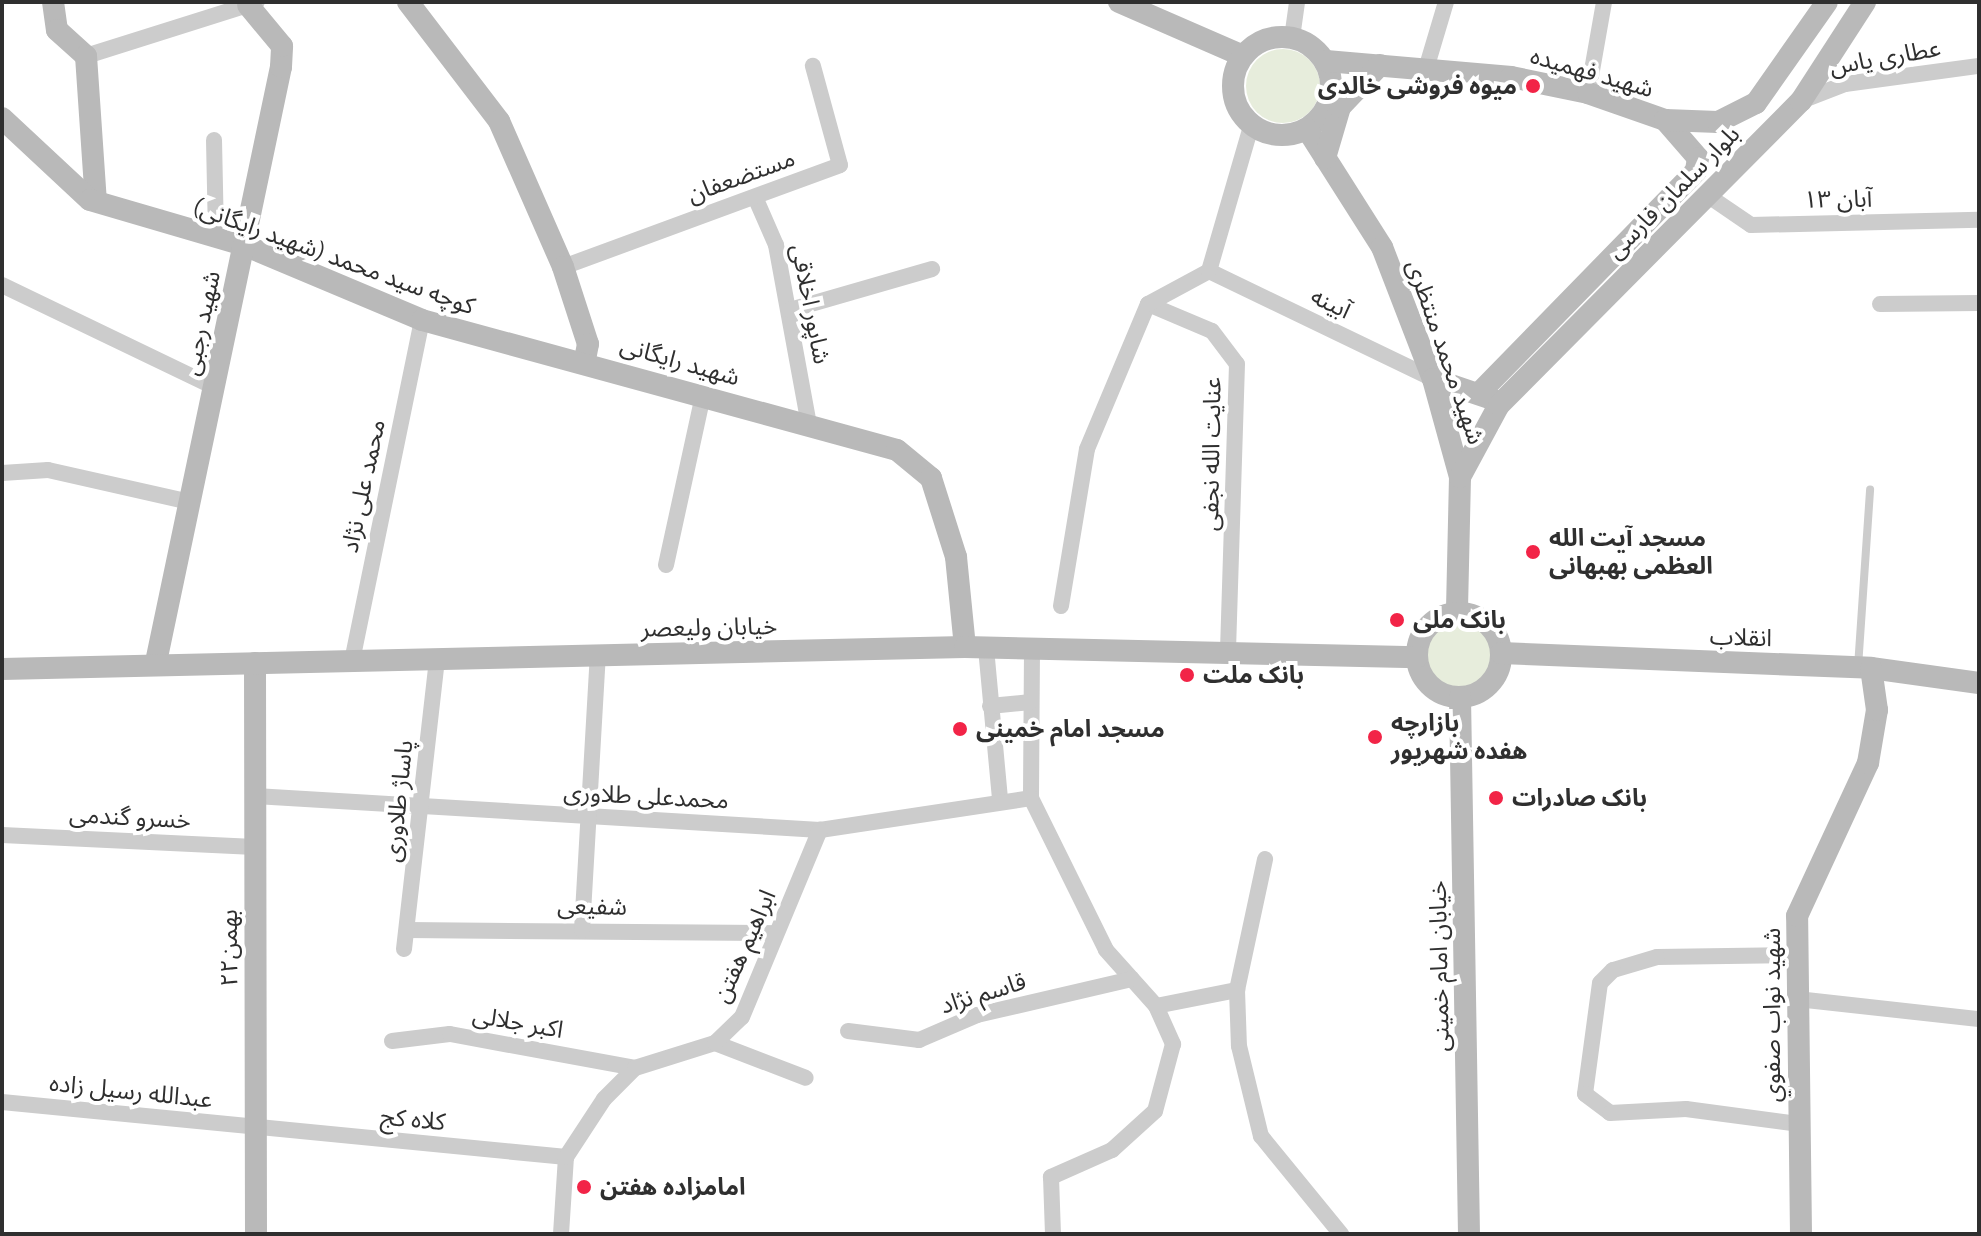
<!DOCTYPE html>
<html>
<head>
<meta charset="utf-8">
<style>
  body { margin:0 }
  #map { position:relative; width:1981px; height:1236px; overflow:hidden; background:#fff; font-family:"IBM Plex Sans","Noto Sans Arabic",sans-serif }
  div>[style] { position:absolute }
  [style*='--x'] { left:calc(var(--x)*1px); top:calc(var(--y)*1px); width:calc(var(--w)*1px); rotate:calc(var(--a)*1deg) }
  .green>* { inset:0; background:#e7eddc }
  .round { border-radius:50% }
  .lane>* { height:8px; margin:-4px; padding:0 4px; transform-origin:4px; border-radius:4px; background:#ccc }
  .street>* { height:16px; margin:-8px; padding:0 8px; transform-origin:8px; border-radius:8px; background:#ccc }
  .secondary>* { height:22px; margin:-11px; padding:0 11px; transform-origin:11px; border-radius:11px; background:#b9b9b9 }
  .secondary>.ring { margin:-11px; padding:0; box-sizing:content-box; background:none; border:22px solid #b9b9b9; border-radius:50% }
  .dots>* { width:22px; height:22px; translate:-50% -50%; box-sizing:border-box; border:4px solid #fff; border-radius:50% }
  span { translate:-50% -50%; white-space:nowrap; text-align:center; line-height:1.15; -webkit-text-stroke:8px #fff; paint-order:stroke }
  .street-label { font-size:24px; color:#2f2f2f }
  .poi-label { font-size:24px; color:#2f2f2f; font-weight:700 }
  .right { translate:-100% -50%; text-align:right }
  .left { translate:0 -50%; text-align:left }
  .frame { position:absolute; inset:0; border:4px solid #2f2f2f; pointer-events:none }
</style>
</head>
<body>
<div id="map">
  <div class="green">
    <i class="round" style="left:1246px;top:49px;width:74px;height:74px"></i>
    <i class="round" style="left:1421px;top:619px;width:72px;height:72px"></i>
  </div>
  <div class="lane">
    <i style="--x:1858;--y:667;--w:178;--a:-86.1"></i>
  </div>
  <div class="street">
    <i style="--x:1292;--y:38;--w:36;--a:-82"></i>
    <i style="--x:86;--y:56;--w:179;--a:-17.5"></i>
    <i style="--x:1426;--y:69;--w:70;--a:-73.4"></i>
    <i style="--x:1588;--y:93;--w:92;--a:-80"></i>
    <i style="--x:1801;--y:101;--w:47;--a:-21.1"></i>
    <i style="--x:1845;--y:84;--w:135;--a:-7.7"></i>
    <i style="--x:214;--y:140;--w:97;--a:88.8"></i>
    <i style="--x:1707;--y:195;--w:53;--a:34.3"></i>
    <i style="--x:1751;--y:225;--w:228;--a:-1.3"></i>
    <i style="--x:755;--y:197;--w:52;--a:66.4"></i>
    <i style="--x:776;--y:245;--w:182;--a:79.6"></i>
    <i style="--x:563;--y:267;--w:295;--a:-20.2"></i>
    <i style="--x:840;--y:165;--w:103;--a:-105.3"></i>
    <i style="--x:1209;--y:271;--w:249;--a:25.7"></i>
    <i style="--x:2;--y:285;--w:235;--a:25.7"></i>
    <i style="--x:1148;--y:304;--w:69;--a:22.9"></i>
    <i style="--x:1212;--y:331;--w:41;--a:52.9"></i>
    <i style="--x:1237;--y:364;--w:291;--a:91.8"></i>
    <i style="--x:1880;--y:304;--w:99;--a:-0.6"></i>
    <i style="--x:790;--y:310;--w:148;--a:-16.1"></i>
    <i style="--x:2;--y:473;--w:46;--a:-3.7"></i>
    <i style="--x:48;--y:470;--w:146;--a:12.7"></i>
    <i style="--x:666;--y:565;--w:174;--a:-77.7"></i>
    <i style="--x:1061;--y:606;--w:159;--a:-80.6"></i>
    <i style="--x:1087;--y:449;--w:157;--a:-67.2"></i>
    <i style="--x:1148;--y:304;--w:69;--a:-28.4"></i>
    <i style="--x:1209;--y:271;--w:151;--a:-73.8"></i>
    <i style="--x:986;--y:648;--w:152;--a:84.7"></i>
    <i style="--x:1032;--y:650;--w:148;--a:90.4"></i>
    <i style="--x:1031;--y:798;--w:169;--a:63.7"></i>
    <i style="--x:1106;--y:950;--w:75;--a:48.2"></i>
    <i style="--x:1156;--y:1006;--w:42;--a:65.9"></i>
    <i style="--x:1173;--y:1044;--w:69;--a:105"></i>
    <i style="--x:1155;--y:1111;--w:58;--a:137.8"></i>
    <i style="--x:1112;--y:1150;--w:67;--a:156.1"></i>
    <i style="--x:1051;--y:1177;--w:57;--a:88"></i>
    <i style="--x:352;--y:661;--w:348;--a:-78.4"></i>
    <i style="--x:990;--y:706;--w:41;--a:-5.6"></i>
    <i style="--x:255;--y:796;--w:566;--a:3.44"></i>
    <i style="--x:820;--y:830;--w:213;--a:-8.6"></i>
    <i style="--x:2;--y:835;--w:253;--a:2.7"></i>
    <i style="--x:407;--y:930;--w:369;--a:0.5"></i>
    <i style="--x:582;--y:930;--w:275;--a:-86.7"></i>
    <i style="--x:404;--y:949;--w:292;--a:-83.5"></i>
    <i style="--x:1797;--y:955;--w:140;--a:179.2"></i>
    <i style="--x:1657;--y:957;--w:46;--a:163.5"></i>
    <i style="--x:1613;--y:970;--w:18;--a:135"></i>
    <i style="--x:1600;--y:983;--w:112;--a:97.7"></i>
    <i style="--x:1585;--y:1094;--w:31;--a:37"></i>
    <i style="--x:1610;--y:1113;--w:76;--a:-3"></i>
    <i style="--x:1686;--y:1109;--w:113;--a:7.6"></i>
    <i style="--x:1237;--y:990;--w:134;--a:-77.9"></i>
    <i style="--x:1797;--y:999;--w:183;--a:6.3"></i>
    <i style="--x:1156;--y:1006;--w:83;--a:-11.2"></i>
    <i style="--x:1237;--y:990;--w:56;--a:88"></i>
    <i style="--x:1239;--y:1046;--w:93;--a:76.3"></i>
    <i style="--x:1261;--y:1136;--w:127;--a:50.8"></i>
    <i style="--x:848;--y:1031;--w:72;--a:7.2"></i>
    <i style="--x:919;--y:1040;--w:63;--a:-23.3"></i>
    <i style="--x:977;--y:1015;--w:159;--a:-13.1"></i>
    <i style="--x:392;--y:1041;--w:58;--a:-6.9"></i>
    <i style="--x:450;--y:1034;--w:188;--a:10.4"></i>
    <i style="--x:715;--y:1043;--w:97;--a:21"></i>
    <i style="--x:2;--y:1102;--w:567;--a:5.57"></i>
    <i style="--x:561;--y:1234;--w:77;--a:-86.3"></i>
    <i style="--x:566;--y:1157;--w:69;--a:-56.8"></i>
    <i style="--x:604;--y:1099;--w:44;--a:-45"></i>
    <i style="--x:635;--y:1068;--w:84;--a:-17.4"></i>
    <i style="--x:715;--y:1043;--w:37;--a:-44"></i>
    <i style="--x:742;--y:1017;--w:203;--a:-67.4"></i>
  </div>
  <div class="secondary">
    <i style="--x:53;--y:2;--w:28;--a:82"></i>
    <i style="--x:57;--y:30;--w:39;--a:42"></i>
    <i style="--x:86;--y:56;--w:145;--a:86.1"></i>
    <i style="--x:408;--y:2;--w:150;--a:52.6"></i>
    <i style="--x:499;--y:121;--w:159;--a:66.3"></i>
    <i style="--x:563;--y:267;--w:81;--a:72"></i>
    <i style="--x:588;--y:344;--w:16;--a:101"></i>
    <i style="--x:1119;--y:2;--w:135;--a:23.5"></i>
    <i class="ring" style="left:1233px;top:37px;width:76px;height:76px"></i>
    <i style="--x:1326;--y:61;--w:186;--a:4.9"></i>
    <i style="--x:1511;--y:77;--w:79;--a:11.7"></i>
    <i style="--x:1588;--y:93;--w:82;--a:19.3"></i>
    <i style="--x:1665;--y:120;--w:50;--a:49"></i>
    <i style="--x:1698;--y:158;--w:13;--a:99"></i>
    <i style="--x:1696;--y:171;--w:308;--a:134.3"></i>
    <i style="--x:2;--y:118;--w:120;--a:43"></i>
    <i style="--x:90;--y:200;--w:160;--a:16.3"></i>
    <i style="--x:244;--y:245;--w:193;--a:22.8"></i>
    <i style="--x:422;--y:320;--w:492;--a:15.3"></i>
    <i style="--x:897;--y:450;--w:44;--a:39.5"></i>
    <i style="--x:931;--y:478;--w:83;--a:72.4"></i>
    <i style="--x:956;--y:557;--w:90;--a:84.3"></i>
    <i style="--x:1665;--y:120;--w:53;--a:2.2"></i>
    <i style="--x:1718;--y:122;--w:42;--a:-26.6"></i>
    <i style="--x:1756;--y:103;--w:123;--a:-54.9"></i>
    <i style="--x:1307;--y:129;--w:140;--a:57.6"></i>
    <i style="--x:1382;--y:247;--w:142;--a:68.9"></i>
    <i style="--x:1433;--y:379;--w:102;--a:74.6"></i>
    <i style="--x:1460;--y:477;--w:137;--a:91.3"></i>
    <i style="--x:1325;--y:158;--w:53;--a:-73.6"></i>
    <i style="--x:1340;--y:107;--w:58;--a:-46.4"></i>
    <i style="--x:1433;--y:379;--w:62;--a:18.7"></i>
    <i style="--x:1460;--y:477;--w:82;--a:-61.6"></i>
    <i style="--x:1499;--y:405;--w:429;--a:-45.2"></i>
    <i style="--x:1801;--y:101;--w:118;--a:-57.1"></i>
    <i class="ring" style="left:1417px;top:613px;width:62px;height:62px"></i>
    <i style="--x:1501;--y:653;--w:370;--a:2.3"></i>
    <i style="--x:1871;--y:668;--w:109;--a:7.9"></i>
    <i style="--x:156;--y:662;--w:608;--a:-78.14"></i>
    <i style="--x:281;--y:67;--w:21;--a:-87"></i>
    <i style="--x:282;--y:46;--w:53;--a:-129.7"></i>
    <i style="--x:255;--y:663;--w:571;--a:89.9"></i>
    <i style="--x:2;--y:669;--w:963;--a:-1.31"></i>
    <i style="--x:965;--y:647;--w:452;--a:1.3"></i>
    <i style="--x:1460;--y:697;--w:537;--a:89.04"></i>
    <i style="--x:1801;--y:1234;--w:318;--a:-90.7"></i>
    <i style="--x:1797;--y:916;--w:169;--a:-65.1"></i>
    <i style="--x:1868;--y:763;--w:54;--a:-80.4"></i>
    <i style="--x:1877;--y:710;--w:42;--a:-98.1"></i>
  </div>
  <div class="dots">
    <i style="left:1533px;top:86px;background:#f22447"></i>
    <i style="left:1533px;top:552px;background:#f22447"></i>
    <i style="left:1397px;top:620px;background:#f22447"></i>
    <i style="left:1187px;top:675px;background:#f22447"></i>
    <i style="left:960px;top:729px;background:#f22447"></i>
    <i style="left:1375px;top:737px;background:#f22447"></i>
    <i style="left:1496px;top:798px;background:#f22447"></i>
    <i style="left:584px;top:1187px;background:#f22447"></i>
  </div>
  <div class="street-label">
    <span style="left:1885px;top:57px;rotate:-10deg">عطاری یاس</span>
    <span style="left:1592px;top:72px;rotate:16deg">شهید فهمیده</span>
    <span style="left:741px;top:176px;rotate:-20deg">مستضعفان</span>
    <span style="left:1673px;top:192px;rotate:-45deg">بلوار سلمان فارسی</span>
    <span style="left:1838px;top:199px;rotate:-1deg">۱۳ آبان</span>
    <span style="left:334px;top:256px;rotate:20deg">کوچه سید محمد (شهید رایگانی)</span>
    <span style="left:1331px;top:303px;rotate:26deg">آبینه</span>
    <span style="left:811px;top:304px;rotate:79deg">شاپور اخلاقی</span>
    <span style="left:201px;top:323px;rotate:-78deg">شهید رجبی</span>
    <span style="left:1446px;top:352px;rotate:71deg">شهید محمد منتظری</span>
    <span style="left:680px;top:361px;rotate:16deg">شهید رایگانی</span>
    <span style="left:1211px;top:454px;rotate:-89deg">عنایت الله نجفی</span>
    <span style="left:363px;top:486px;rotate:-78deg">محمد علی نژاد</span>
    <span style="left:709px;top:627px;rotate:-1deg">خیابان ولیعصر</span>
    <span style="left:1741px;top:637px;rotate:2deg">انقلاب</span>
    <span style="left:646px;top:796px;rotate:3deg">محمدعلی طلاوری</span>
    <span style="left:398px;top:801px;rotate:-84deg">پاساژ طلاوری</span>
    <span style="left:130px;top:817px;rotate:3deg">خسرو گندمی</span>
    <span style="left:592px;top:906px;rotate:1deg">شفیعی</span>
    <span style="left:744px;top:946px;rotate:-66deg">ابراهیم هفتن</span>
    <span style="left:229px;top:948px;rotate:-90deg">۲۲بهمن</span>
    <span style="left:1439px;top:966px;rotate:-91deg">خیابان امام خمینی</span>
    <span style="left:983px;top:993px;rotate:-17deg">قاسم نژاد</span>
    <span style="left:1772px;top:1015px;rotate:-90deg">شهید نواب صفوي</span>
    <span style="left:518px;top:1022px;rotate:10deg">اکبر جلالی</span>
    <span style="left:131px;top:1091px;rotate:6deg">عبدالله رسیل زاده</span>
    <span style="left:413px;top:1119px;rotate:5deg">کلاه کج</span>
  </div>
  <div class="poi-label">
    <span class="right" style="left:1517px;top:86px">میوه فروشی خالدی</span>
    <span class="left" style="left:1549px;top:552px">مسجد آیت الله<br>العظمی بهبهانی</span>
    <span class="left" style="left:1413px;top:620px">بانک ملی</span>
    <span class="left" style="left:1203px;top:675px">بانک ملت</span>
    <span class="left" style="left:1391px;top:737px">بازارچه<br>هفده شهریور</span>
    <span class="left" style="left:976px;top:729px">مسجد امام خمینی</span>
    <span class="left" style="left:1512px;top:798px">بانک صادرات</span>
    <span class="left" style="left:600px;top:1187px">امامزاده هفتن</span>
  </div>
  <div class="frame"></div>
</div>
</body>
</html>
